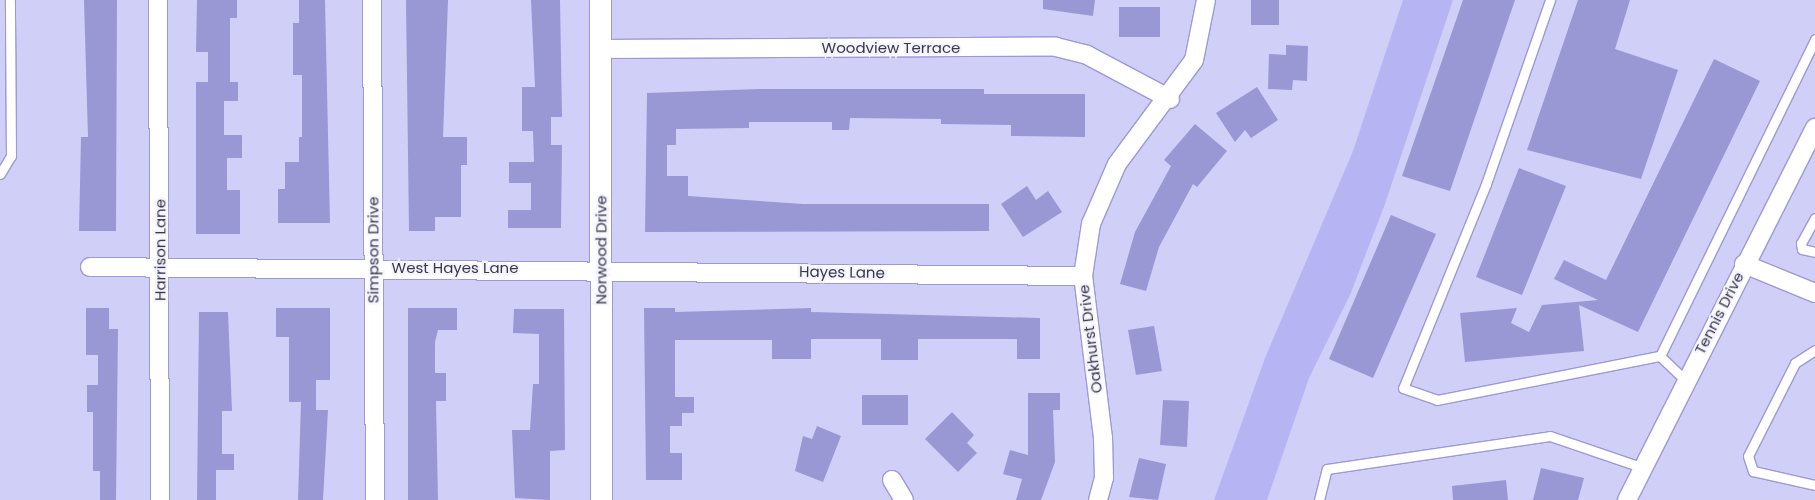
<!DOCTYPE html>
<html>
<head>
<meta charset="utf-8">
<style>
  body { margin:0 }
  #map { position:relative; width:1815px; height:500px; overflow:hidden; background:#d0cff7; font-family:Poppins,sans-serif }
  div>[style] { position:absolute }
  [style*='--x'] { left:calc(var(--x)*1px); top:calc(var(--y)*1px); width:calc(var(--w)*1px); rotate:calc(var(--a)*1deg) }
  .water>* { inset:0; background:#b7b4f3 }
  .building>* { inset:0; background:#9a97d5 }
  .roads { filter:drop-shadow(1px 0 #9c99d7) drop-shadow(-1px 0 #9c99d7) drop-shadow(0 1px #9c99d7) drop-shadow(0 -1px #9c99d7) }
  .service>* { height:9px; margin:-4.5px; padding:0 4.5px; transform-origin:4.5px; border-radius:4.5px; background:#fff }
  .minor>* { height:18px; margin:-9px; padding:0 9px; transform-origin:9px; border-radius:9px; background:#fff }
  .tertiary>* { height:21px; margin:-10.5px; padding:0 10.5px; transform-origin:10.5px; border-radius:10.5px; background:#fff }
  span { translate:-50% -50%; white-space:nowrap; text-align:center; line-height:1.15; -webkit-text-stroke:4.5px #f4f4fb; paint-order:stroke }
  .street-label { font-size:15px; color:#383650 }
</style>
</head>
<body>
<div id="map">
  <div class="water">
    <i style="clip-path:polygon(1403px 0,1453px 0,1385px 204px,1350px 295px,1309px 378px,1267px 500px,1214px 500px,1265px 358px,1353px 151px)"></i>
  </div>
  <div class="building">
    <i style="clip-path:polygon(84px 0,117px 0,116px 231px,79px 231px,81px 137px,88px 137px)"></i>
    <i style="clip-path:polygon(197px 0,237px 0,237px 18px,230px 18px,230px 82px,238px 82px,238px 101px,224px 101px,224px 135px,242px 135px,242px 158px,227px 158px,227px 190px,240px 190px,240px 234px,196px 234px,196px 82px,208px 82px,208px 52px,196px 52px)"></i>
    <i style="clip-path:polygon(299px 0,325px 0,330px 223px,278px 223px,278px 189px,285px 189px,285px 162px,299px 162px,299px 137px,302px 137px,302px 75px,293px 75px,293px 23px,299px 23px)"></i>
    <i style="clip-path:polygon(406px 0,448px 0,443px 137px,467px 137px,467px 165px,461px 165px,461px 217px,435px 217px,435px 231px,409px 231px)"></i>
    <i style="clip-path:polygon(531px 0,560px 0,562px 117px,551px 117px,551px 145px,562px 145px,561px 228px,508px 228px,508px 210px,531px 210px,531px 183px,509px 183px,509px 162px,534px 162px,533px 131px,522px 131px,522px 87px,535px 87px)"></i>
    <i style="clip-path:polygon(1043px 0,1095px 0,1093px 16px,1043px 9px)"></i>
    <i style="clip-path:polygon(1251px 0,1279px 0,1279px 25px,1251px 25px)"></i>
    <i style="clip-path:polygon(1463px 0,1515px 0,1450px 191px,1402px 176px)"></i>
    <i style="clip-path:polygon(1578px 0,1630px 0,1615px 49px,1678px 70px,1641px 179px,1527px 150px)"></i>
    <i style="clip-path:polygon(1119px 7px,1160px 7px,1160px 37px,1119px 37px)"></i>
    <i style="clip-path:polygon(1286px 45px,1308px 46px,1307px 81px,1293px 80px,1292px 90px,1268px 89px,1269px 54px,1286px 55px)"></i>
    <i style="clip-path:polygon(1714px 59px,1760px 81px,1638px 332px,1579px 305px,1584px 351px,1465px 362px,1460px 313px,1517px 308px,1511px 323px,1529px 332px,1542px 305px,1598px 300px,1554px 279px,1564px 260px,1606px 280px)"></i>
    <i style="clip-path:polygon(1257px 87px,1278px 120px,1251px 138px,1245px 130px,1235px 142px,1216px 113px)"></i>
    <i style="clip-path:polygon(759px 89px,984px 89px,984px 94px,1085px 94px,1085px 137px,1011px 136px,1011px 125px,941px 124px,941px 119px,850px 118px,849px 130px,832px 130px,832px 122px,749px 122px,749px 128px,676px 129px,676px 145px,667px 145px,667px 176px,688px 176px,688px 196px,803px 204px,989px 204px,989px 231px,645px 232px,647px 93px)"></i>
    <i style="clip-path:polygon(1195px 124px,1227px 151px,1197px 187px,1193px 184px,1159px 247px,1146px 291px,1120px 284px,1135px 232px,1171px 166px,1164px 160px)"></i>
    <i style="clip-path:polygon(1519px 168px,1566px 186px,1522px 295px,1476px 277px)"></i>
    <i style="clip-path:polygon(1027px 186px,1036px 200px,1048px 191px,1062px 212px,1023px 237px,1001px 204px)"></i>
    <i style="clip-path:polygon(1391px 215px,1436px 234px,1373px 378px,1329px 359px)"></i>
    <i style="clip-path:polygon(86px 308px,109px 308px,109px 329px,118px 329px,116px 500px,100px 500px,100px 471px,93px 471px,93px 412px,87px 412px,87px 385px,98px 385px,98px 355px,86px 355px)"></i>
    <i style="clip-path:polygon(276px 308px,330px 308px,330px 380px,316px 380px,316px 410px,328px 410px,323px 500px,298px 500px,301px 402px,289px 402px,289px 337px,276px 337px)"></i>
    <i style="clip-path:polygon(408px 308px,457px 308px,457px 330px,438px 330px,435px 342px,435px 373px,446px 373px,446px 401px,436px 401px,438px 500px,408px 500px)"></i>
    <i style="clip-path:polygon(644px 308px,675px 308px,675px 312px,811px 308px,811px 312px,1040px 318px,1040px 359px,1017px 359px,1017px 339px,918px 339px,918px 360px,881px 360px,881px 339px,811px 339px,811px 359px,772px 359px,772px 340px,675px 340px,675px 397px,694px 397px,694px 413px,682px 413px,682px 426px,670px 426px,670px 453px,682px 453px,682px 480px,646px 480px)"></i>
    <i style="clip-path:polygon(514px 309px,564px 309px,565px 450px,550px 451px,550px 500px,515px 498px,512px 430px,530px 430px,533px 384px,539px 384px,539px 334px,513px 333px)"></i>
    <i style="clip-path:polygon(199px 312px,228px 312px,232px 411px,222px 411px,222px 454px,234px 454px,234px 470px,216px 470px,216px 500px,197px 500px)"></i>
    <i style="clip-path:polygon(1154px 326px,1162px 371px,1136px 375px,1128px 330px)"></i>
    <i style="clip-path:polygon(1028px 393px,1060px 393px,1060px 410px,1053px 410px,1055px 462px,1041px 500px,1016px 500px,1022px 479px,1003px 474px,1010px 450px,1028px 455px)"></i>
    <i style="clip-path:polygon(862px 395px,908px 395px,908px 425px,862px 425px)"></i>
    <i style="clip-path:polygon(1163px 400px,1189px 401px,1187px 447px,1160px 445px)"></i>
    <i style="clip-path:polygon(952px 412px,974px 435px,967px 443px,977px 453px,958px 472px,925px 439px)"></i>
    <i style="clip-path:polygon(817px 426px,841px 436px,823px 482px,795px 471px,803px 436px,812px 439px)"></i>
    <i style="clip-path:polygon(1139px 458px,1166px 464px,1158px 500px,1129px 497px)"></i>
    <i style="clip-path:polygon(1541px 468px,1584px 478px,1578px 500px,1533px 500px)"></i>
    <i style="clip-path:polygon(1506px 480px,1508px 500px,1453px 500px,1452px 486px)"></i>
  </div>
  <div class="roads">
    <div class="service">
      <i style="--x:1550;--y:0;--w:195;--a:109.2"></i>
      <i style="--x:1486;--y:184;--w:220;--a:112.1"></i>
      <i style="--x:1403;--y:388;--w:36;--a:19"></i>
      <i style="--x:1437;--y:400;--w:227;--a:-11.2"></i>
      <i style="--x:1660;--y:356;--w:353;--a:-63.9"></i>
      <i style="--x:0;--y:174;--w:21;--a:-59"></i>
      <i style="--x:11;--y:156;--w:156;--a:-90.4"></i>
      <i style="--x:1815;--y:218;--w:29;--a:119"></i>
      <i style="--x:1801;--y:243;--w:6;--a:81"></i>
      <i style="--x:1802;--y:249;--w:13;--a:13"></i>
      <i style="--x:1815;--y:350;--w:24;--a:147"></i>
      <i style="--x:1795;--y:363;--w:104;--a:116.8"></i>
      <i style="--x:1748;--y:456;--w:16;--a:72"></i>
      <i style="--x:1753;--y:471;--w:64;--a:12.7"></i>
      <i style="--x:1660;--y:356;--w:35;--a:44"></i>
      <i style="--x:1319;--y:500;--w:32;--a:-76"></i>
      <i style="--x:1327;--y:469;--w:225;--a:-8.4"></i>
      <i style="--x:1550;--y:436;--w:96;--a:18.8"></i>
    </div>
    <div class="minor">
      <i style="--x:158;--y:0;--w:500;--a:89.77"></i>
      <i style="--x:372;--y:0;--w:500;--a:89.66"></i>
      <i style="--x:600;--y:49;--w:456;--a:-0.3"></i>
      <i style="--x:1056;--y:47;--w:32;--a:14"></i>
      <i style="--x:1087;--y:55;--w:94;--a:27.9"></i>
      <i style="--x:1744;--y:264;--w:77;--a:22.2"></i>
      <i style="--x:90;--y:267;--w:993;--a:0.52"></i>
      <i style="--x:892;--y:480;--w:23;--a:59"></i>
      <i style="--x:1098;--y:500;--w:23;--a:-75"></i>
      <i style="--x:1104;--y:478;--w:40;--a:-91.4"></i>
      <i style="--x:1103;--y:438;--w:163;--a:-97"></i>
      <i style="--x:1083;--y:276;--w:53;--a:-81.3"></i>
      <i style="--x:1091;--y:224;--w:65;--a:-66.6"></i>
      <i style="--x:1117;--y:164;--w:129;--a:-53.5"></i>
      <i style="--x:1194;--y:60;--w:61;--a:-78.7"></i>
      <i style="--x:1627;--y:500;--w:417;--a:-63.2"></i>
    </div>
    <div class="tertiary">
      <i style="--x:600;--y:0;--w:500;--a:89.89"></i>
    </div>
  </div>
  <div class="street-label">
    <span style="left:891px;top:48px">Woodview Terrace</span>
    <span style="left:160px;top:250px;rotate:-90deg">Harrison Lane</span>
    <span style="left:373px;top:250px;rotate:-90deg">Simpson Drive</span>
    <span style="left:601px;top:250px;rotate:-90deg">Norwood Drive</span>
    <span style="left:455px;top:268px">West Hayes Lane</span>
    <span style="left:842px;top:272px;rotate:1deg">Hayes Lane</span>
    <span style="left:1719px;top:313px;rotate:-63deg">Tennis Drive</span>
    <span style="left:1090px;top:339px;rotate:-97deg">Oakhurst Drive</span>
  </div>
</div>
</body>
</html>
